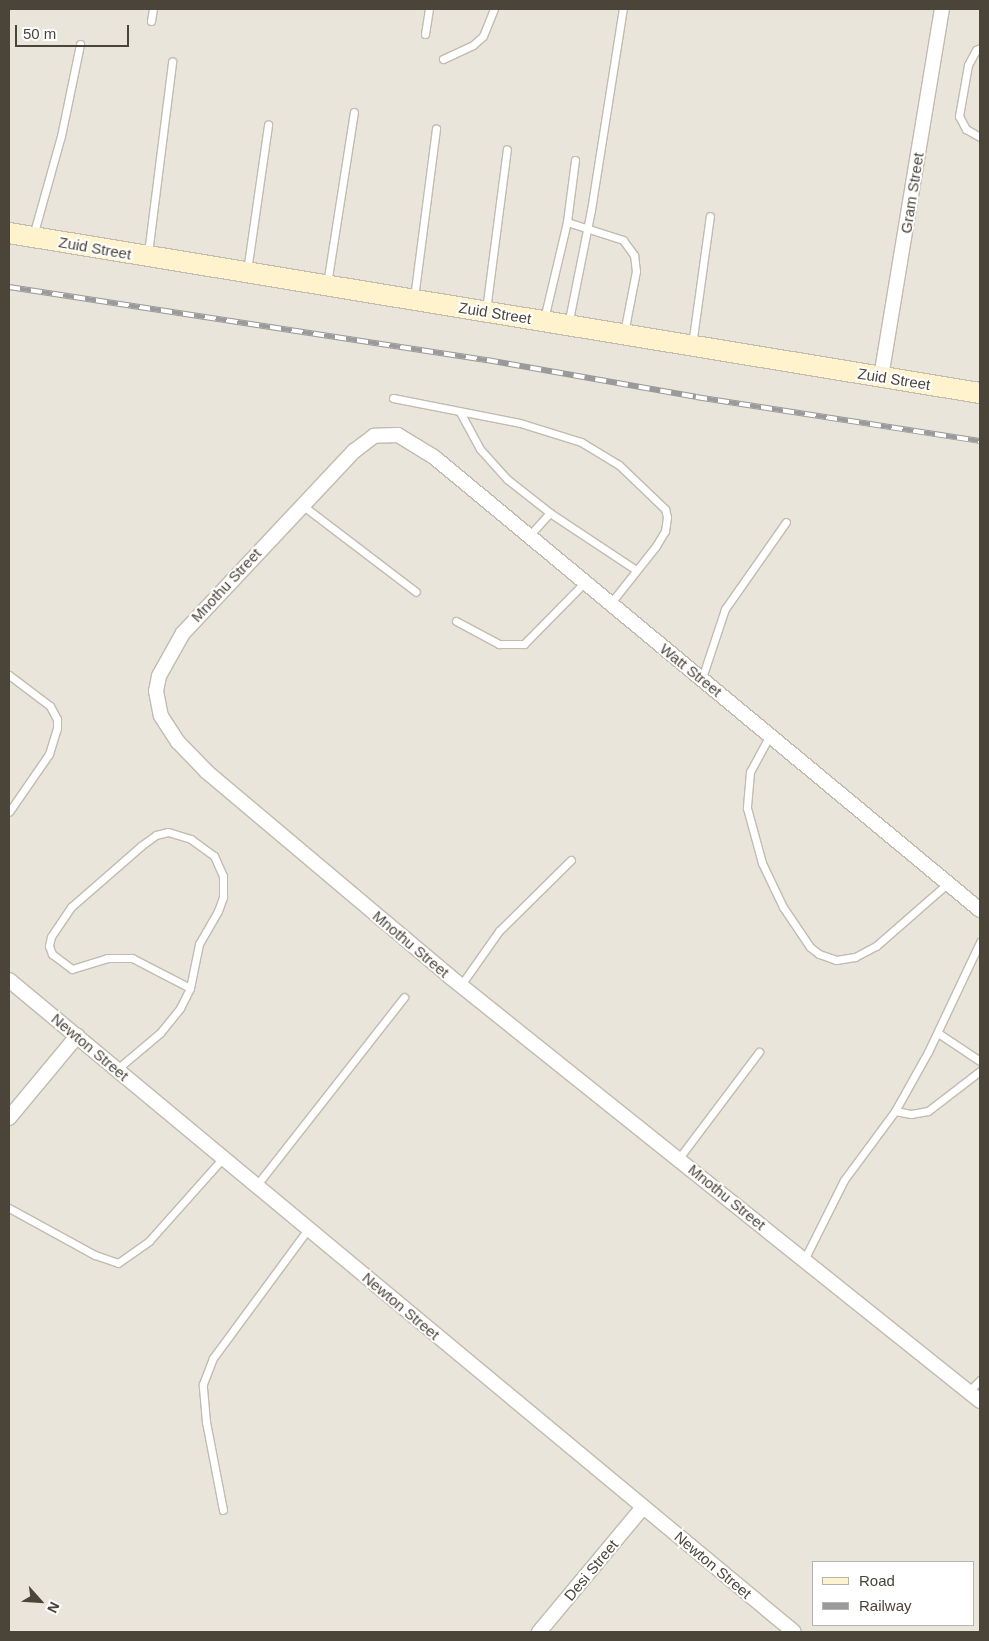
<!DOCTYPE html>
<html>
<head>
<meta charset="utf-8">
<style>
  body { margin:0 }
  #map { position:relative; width:989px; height:1641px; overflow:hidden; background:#f6f3ec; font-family:Arial,sans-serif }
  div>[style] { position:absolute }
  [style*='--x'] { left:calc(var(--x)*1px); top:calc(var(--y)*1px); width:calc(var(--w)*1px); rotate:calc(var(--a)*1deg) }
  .residential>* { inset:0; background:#eae5da }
  .roads { filter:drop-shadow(1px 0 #c2bbae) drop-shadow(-1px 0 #c2bbae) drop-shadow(0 1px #c2bbae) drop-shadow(0 -1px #c2bbae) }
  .lane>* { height:7px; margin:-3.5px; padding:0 3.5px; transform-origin:3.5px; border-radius:3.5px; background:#fff }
  .street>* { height:14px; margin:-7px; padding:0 7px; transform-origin:7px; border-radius:7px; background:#fff }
  .secondary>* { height:20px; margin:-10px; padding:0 10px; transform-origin:10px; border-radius:10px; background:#fff3cd }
  .rail>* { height:5.5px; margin-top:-2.75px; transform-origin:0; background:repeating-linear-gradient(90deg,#fff 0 11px,#9a9a9a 0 22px); box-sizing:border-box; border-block:1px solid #9a9a9a }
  span { translate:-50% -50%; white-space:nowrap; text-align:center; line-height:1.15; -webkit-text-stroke:4px #fff; paint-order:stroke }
  .street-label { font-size:15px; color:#4b4439 }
  .frame { position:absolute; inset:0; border:10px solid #4b4439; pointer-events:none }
  .legend { position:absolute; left:812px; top:1561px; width:162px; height:65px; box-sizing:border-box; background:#fff; border:1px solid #b7b4b0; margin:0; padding:6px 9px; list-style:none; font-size:15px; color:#4b4439 }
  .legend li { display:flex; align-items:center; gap:10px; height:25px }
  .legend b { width:25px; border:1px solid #b7b4b0 }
  .north { position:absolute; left:15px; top:1576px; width:50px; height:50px; -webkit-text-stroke:4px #fff; paint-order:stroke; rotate:116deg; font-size:14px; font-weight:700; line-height:20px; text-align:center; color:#4b4439 }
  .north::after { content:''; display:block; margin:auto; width:18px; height:22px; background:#4b4439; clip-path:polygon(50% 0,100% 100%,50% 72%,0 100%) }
  .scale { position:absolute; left:15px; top:25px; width:114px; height:22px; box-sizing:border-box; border:2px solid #4b4439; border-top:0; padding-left:6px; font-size:15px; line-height:18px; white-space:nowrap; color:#4b4439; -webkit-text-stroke:4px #fff; paint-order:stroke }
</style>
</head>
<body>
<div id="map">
  <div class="residential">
    <i style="clip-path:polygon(evenodd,9px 9px,980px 9px,980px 1632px,9px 1632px,9px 9px,813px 1562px,973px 1562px,973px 1625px,813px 1625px,813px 1562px)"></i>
  </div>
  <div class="roads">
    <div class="lane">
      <i style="--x:151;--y:21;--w:12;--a:-81"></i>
      <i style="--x:425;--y:34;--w:25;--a:-81"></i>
      <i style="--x:980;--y:48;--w:4;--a:153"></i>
      <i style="--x:976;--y:50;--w:17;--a:118"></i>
      <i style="--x:968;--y:65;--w:52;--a:100"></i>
      <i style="--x:959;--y:116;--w:15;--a:62"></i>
      <i style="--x:966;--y:129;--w:16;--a:30"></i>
      <i style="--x:443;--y:59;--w:33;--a:-25"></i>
      <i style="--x:473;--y:45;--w:13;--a:-42"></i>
      <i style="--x:483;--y:36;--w:29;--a:-68"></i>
      <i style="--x:575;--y:160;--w:63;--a:97.4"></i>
      <i style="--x:567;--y:222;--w:59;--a:17.8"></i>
      <i style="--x:623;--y:240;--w:19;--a:54"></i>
      <i style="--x:634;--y:255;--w:16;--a:83"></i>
      <i style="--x:636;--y:271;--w:63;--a:101"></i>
      <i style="--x:33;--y:236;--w:104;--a:-74.4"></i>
      <i style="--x:61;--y:136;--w:94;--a:-78.3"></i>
      <i style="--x:148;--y:253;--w:193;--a:-82.8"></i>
      <i style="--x:247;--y:271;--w:148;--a:-81.8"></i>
      <i style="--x:327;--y:284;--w:174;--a:-81.1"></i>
      <i style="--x:414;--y:298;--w:171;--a:-82.6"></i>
      <i style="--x:486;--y:310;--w:162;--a:-82.6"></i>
      <i style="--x:544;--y:319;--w:100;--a:-76.7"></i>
      <i style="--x:568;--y:325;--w:117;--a:-78.7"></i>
      <i style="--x:591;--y:210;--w:204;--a:-81"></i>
      <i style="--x:692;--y:345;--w:130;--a:-82.1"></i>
      <i style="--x:393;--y:398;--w:129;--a:11.1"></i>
      <i style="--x:520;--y:423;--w:64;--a:17.3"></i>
      <i style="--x:581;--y:442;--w:44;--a:31.2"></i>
      <i style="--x:619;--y:465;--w:64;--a:43.7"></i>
      <i style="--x:665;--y:509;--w:8;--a:76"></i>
      <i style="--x:667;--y:517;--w:14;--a:98"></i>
      <i style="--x:665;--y:531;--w:17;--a:121"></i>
      <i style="--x:656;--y:546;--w:74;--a:128.4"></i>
      <i style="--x:460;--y:412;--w:42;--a:61.6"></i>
      <i style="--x:480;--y:449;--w:40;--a:48"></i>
      <i style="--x:507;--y:479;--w:55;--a:38.3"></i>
      <i style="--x:550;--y:513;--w:103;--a:33.5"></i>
      <i style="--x:302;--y:505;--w:143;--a:37.3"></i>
      <i style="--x:529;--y:536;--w:31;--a:-48"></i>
      <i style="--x:456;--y:621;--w:49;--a:28.1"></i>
      <i style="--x:499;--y:644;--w:25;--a:0"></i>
      <i style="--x:524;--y:644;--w:87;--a:-45.5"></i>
      <i style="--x:9;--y:675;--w:51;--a:37.1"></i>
      <i style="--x:50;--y:706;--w:15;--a:62"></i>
      <i style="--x:57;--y:719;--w:9;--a:90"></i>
      <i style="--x:57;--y:728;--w:27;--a:107"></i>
      <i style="--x:49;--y:754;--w:70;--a:124.6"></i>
      <i style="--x:702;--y:678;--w:73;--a:-71.6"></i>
      <i style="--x:725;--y:609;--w:106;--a:-55"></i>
      <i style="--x:770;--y:735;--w:42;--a:118.4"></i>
      <i style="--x:750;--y:772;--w:36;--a:95"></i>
      <i style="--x:747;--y:808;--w:57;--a:74.7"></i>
      <i style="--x:762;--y:863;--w:49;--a:64.5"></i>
      <i style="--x:783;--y:907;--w:48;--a:56"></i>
      <i style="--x:810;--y:947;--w:11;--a:38"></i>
      <i style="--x:819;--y:954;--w:18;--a:19"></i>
      <i style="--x:836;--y:960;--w:19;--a:-9"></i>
      <i style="--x:855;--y:957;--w:24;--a:-28"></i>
      <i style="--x:876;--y:946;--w:96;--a:-41.2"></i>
      <i style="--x:461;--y:985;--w:66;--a:-54.9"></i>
      <i style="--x:499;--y:931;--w:101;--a:-44.6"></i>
      <i style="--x:938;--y:1033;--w:50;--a:33.7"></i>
      <i style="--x:116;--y:1070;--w:57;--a:-40.1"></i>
      <i style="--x:160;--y:1033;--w:32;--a:-51"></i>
      <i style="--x:180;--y:1008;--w:22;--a:-63"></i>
      <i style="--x:190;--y:988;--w:45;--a:-78.4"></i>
      <i style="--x:199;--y:944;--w:38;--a:-60"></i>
      <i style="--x:218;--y:911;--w:15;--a:-70"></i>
      <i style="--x:223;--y:897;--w:21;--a:-90"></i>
      <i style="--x:223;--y:876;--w:22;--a:-114"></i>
      <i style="--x:214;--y:856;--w:29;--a:-144"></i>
      <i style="--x:191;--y:839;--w:24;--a:-163"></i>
      <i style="--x:168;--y:832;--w:12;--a:166"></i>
      <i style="--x:156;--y:835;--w:19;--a:144"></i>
      <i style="--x:141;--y:846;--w:93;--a:138.9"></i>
      <i style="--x:71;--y:907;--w:36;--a:124"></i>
      <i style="--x:51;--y:937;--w:9;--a:103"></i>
      <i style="--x:49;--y:946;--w:9;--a:69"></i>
      <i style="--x:52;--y:954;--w:25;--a:37"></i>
      <i style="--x:72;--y:969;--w:37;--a:-17"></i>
      <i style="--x:107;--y:958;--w:25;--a:0"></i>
      <i style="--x:132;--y:958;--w:65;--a:27.3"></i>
      <i style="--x:895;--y:1111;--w:16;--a:11"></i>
      <i style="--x:911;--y:1114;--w:17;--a:-10"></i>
      <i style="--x:928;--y:1111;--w:66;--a:-37.6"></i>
      <i style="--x:679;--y:1158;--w:133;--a:-53"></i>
      <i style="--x:256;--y:1186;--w:240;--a:-51.9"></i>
      <i style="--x:9;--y:1208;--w:98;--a:28.7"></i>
      <i style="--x:95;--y:1255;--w:24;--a:19"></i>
      <i style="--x:118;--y:1263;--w:38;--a:-35"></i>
      <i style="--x:149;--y:1241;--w:111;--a:-48.3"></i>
      <i style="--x:804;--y:1260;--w:89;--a:-63.4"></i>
      <i style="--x:844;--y:1180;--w:86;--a:-53.5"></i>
      <i style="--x:895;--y:1111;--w:68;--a:-60.8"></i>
      <i style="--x:928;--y:1052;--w:122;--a:-64.7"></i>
      <i style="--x:969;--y:1391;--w:16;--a:-45"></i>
      <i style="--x:223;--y:1510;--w:90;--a:-100.9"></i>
      <i style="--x:206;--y:1422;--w:38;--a:-95"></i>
      <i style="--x:203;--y:1384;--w:28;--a:-69"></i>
      <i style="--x:213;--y:1358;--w:160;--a:-53.6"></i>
    </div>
    <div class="street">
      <i style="--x:881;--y:377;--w:373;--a:-80.6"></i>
      <i style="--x:980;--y:910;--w:709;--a:-140.32"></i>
      <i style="--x:434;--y:457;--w:42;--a:-148.6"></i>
      <i style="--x:398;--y:435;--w:24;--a:178"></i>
      <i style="--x:374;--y:436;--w:25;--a:143"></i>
      <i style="--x:354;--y:451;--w:250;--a:133.2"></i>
      <i style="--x:183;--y:633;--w:49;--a:119.2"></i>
      <i style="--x:159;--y:676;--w:15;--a:101"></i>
      <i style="--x:156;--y:691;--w:25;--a:79"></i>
      <i style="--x:161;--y:716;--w:31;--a:57"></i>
      <i style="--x:178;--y:742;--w:42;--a:46"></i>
      <i style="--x:207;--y:772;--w:317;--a:40.1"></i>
      <i style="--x:449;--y:976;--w:680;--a:38.67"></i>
      <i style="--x:9;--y:980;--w:1020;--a:39.71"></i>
      <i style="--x:9;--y:1118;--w:107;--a:-50.3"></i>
      <i style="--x:539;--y:1632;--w:163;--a:-50.2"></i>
    </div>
    <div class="secondary">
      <i style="--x:9;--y:233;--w:984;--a:9.36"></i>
    </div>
  </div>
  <div class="rail">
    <i style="--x:9;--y:287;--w:484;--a:8.7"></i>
    <i style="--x:487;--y:360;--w:212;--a:10"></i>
    <i style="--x:696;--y:397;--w:287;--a:8.8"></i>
  </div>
  <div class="street-label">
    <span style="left:912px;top:193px;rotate:-81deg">Gram Street</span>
    <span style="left:95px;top:248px;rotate:10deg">Zuid Street</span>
    <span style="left:495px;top:313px;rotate:9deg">Zuid Street</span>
    <span style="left:894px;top:379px;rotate:9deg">Zuid Street</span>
    <span style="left:226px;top:585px;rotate:-47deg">Mnothu Street</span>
    <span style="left:691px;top:670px;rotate:39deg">Watt Street</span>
    <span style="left:411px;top:944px;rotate:40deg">Mnothu Street</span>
    <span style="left:90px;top:1047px;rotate:40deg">Newton Street</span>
    <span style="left:727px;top:1197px;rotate:39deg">Mnothu Street</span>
    <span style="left:401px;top:1306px;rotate:40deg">Newton Street</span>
    <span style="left:713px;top:1565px;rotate:40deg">Newton Street</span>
    <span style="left:591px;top:1570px;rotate:-50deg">Desi Street</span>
  </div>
  <div class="frame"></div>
  <ul class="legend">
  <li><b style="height:6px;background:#fff3cd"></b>Road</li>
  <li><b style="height:6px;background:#9a9a9a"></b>Railway</li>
  </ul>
  <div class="north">N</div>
  <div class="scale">50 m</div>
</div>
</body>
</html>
